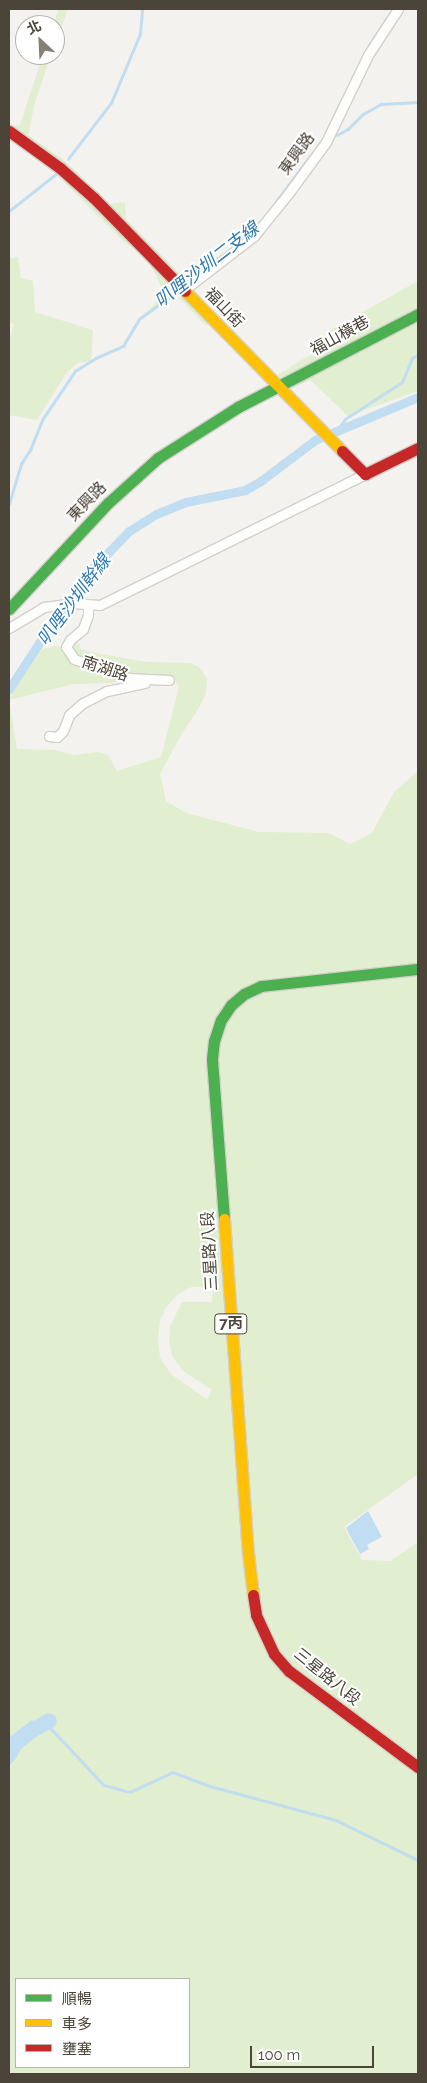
<!DOCTYPE html>
<html>
<head>
<meta charset="utf-8">
<style>
  body { margin:0 }
  #map { position:relative; width:427px; height:2083px; overflow:hidden; background:#f4f2ee; font-family:Raleway,"Noto Sans TC",sans-serif }
  div>[style] { position:absolute }
  [style*='--x'] { left:calc(var(--x)*1px); top:calc(var(--y)*1px); width:calc(var(--w)*1px); rotate:calc(var(--a)*1deg) }
  .green>* { inset:0; background:#e1eecf }
  .water>* { inset:0; background:#c0ddf1 }
  .stream>* { height:2.5px; margin:-1.25px; padding:0 1.25px; transform-origin:1.25px; border-radius:1.25px; background:#c0ddf1 }
  .canal>* { height:9px; margin:-4.5px; padding:0 4.5px; transform-origin:4.5px; border-radius:4.5px; background:#c0ddf1 }
  .river>* { height:15px; margin:-7.5px; padding:0 7.5px; transform-origin:7.5px; border-radius:7.5px; background:#c0ddf1 }
  .roads { filter:drop-shadow(1px 0 #d2d0cb) drop-shadow(-1px 0 #d2d0cb) drop-shadow(0 1px #d2d0cb) drop-shadow(0 -1px #d2d0cb) }
  .street>* { height:9px; margin:-4.5px; padding:0 4.5px; transform-origin:4.5px; border-radius:4.5px; background:#fdfdfc }
  .fast>* { height:11px; margin:-5.5px; padding:0 5.5px; transform-origin:5.5px; border-radius:5.5px; background:#4caf50 }
  .slow>* { height:11px; margin:-5.5px; padding:0 5.5px; transform-origin:5.5px; border-radius:5.5px; background:#ffc107 }
  .jam>* { height:11px; margin:-5.5px; padding:0 5.5px; transform-origin:5.5px; border-radius:5.5px; background:#c62828 }
  span { translate:-50% -50%; white-space:nowrap; text-align:center; line-height:1.15; -webkit-text-stroke:4px #fff; paint-order:stroke }
  .shield-label span { padding:1px 4px; background:#fff; border:1px solid; border-radius:4px; -webkit-text-stroke-width:0 }
  .shield-label { font-size:15px; color:#4b4439; font-weight:700 }
  .street-label { font-size:16px; color:#4b4439 }
  .water-label { font-size:18px; color:#2e7ab2; font-style:italic }
  .frame { position:absolute; inset:0; border:10px solid #4b4439; pointer-events:none }
  .legend { position:absolute; left:15px; top:1978px; width:175px; height:90px; box-sizing:border-box; background:#fff; border:1px solid #b7b4b0; margin:0; padding:6px 9px; list-style:none; font-size:15px; color:#4b4439 }
  .legend li { display:flex; align-items:center; gap:10px; height:25px }
  .legend b { width:25px; border:1px solid #b7b4b0 }
  .north { position:absolute; left:15px; top:15px; width:50px; height:50px; box-sizing:border-box; background:#fff; border:1px solid #b7b4b0; border-radius:50%; rotate:335deg; font-size:14px; font-weight:700; line-height:20px; text-align:center; color:#4b4439 }
  .north::after { content:''; display:block; margin:auto; width:18px; height:22px; background:#868178; clip-path:polygon(50% 0,100% 100%,50% 72%,0 100%) }
  .scale { position:absolute; left:250px; top:2046px; width:124px; height:22px; box-sizing:border-box; border:2px solid #4b4439; border-top:0; padding-left:6px; font-size:15px; line-height:18px; white-space:nowrap; color:#4b4439; -webkit-text-stroke:4px #fff; paint-order:stroke }
</style>
</head>
<body>
<div id="map">
  <div class="green">
    <i style="clip-path:polygon(58px 9px,68px 9px,55px 45px,54px 25px)"></i>
    <i style="clip-path:polygon(43px 55px,51px 55px,35px 102px,28px 135px,65px 161px,110px 204px,125px 202px,126px 219px,187px 281px,193px 288px,191px 290px,216px 316px,206px 326px,177px 296px,145px 314px,154px 305px,160px 293px,161px 287px,153px 269px,139px 252px,125px 243px,54px 172px,31px 152px,9px 138px,9px 123px,14px 126px,20px 125px)"></i>
    <i style="clip-path:polygon(18px 257px,21px 278px,33px 281px,35px 312px,93px 330px,91px 361px,78px 363px,68px 371px,37px 420px,9px 415px,9px 340px,14px 324px,9px 322px,9px 258px)"></i>
    <i style="clip-path:polygon(418px 281px,418px 391px,348px 416px,310px 380px,291px 389px,278px 375px,301px 360px,332px 345px,329px 331px)"></i>
    <i style="clip-path:polygon(evenodd,78px 643px,81px 649px,91px 652px,123px 658px,147px 662px,190px 663px,199px 667px,207px 678px,206px 694px,197px 711px,181px 735px,160px 774px,166px 801px,186px 813px,259px 832px,329px 833px,350px 844px,372px 833px,394px 792px,418px 771px,418px 1474px,344px 1527px,362px 1560px,390px 1561px,418px 1542px,418px 2074px,9px 2074px,9px 698px,42px 649px,59px 646px,66px 647px,78px 643px,157px 674px,173px 677px,179px 687px,161px 757px,117px 771px,108px 755px,98px 752px,73px 755px,55px 750px,17px 749px,9px 700px,74px 684px,110px 683px,157px 674px,78px 643px,191px 1287px,213px 1287px,212px 1302px,182px 1302px,170px 1327px,169px 1340px,172px 1356px,183px 1371px,212px 1390px,207px 1399px,172px 1375px,166px 1367px,160px 1357px,158px 1339px,160px 1320px,167px 1306px,178px 1294px,191px 1287px,78px 643px,16px 1979px,189px 1979px,189px 2067px,16px 2067px,16px 1979px)"></i>
  </div>
  <div class="water">
    <i style="clip-path:polygon(368px 1511px,382px 1537px,367px 1545px,369px 1549px,360px 1554px,346px 1528px)"></i>
    <i style="clip-path:polygon(32px 1720px,45px 1730px,22px 1748px,9px 1767px,9px 1738px)"></i>
  </div>
  <div class="stream">
    <i style="--x:368;--y:47;--w:35;--a:-57"></i>
    <i style="--x:337;--y:135;--w:13;--a:-29"></i>
    <i style="--x:348;--y:129;--w:21;--a:-45"></i>
    <i style="--x:363;--y:114;--w:21;--a:-29"></i>
    <i style="--x:381;--y:104;--w:37;--a:-3"></i>
    <i style="--x:68;--y:159;--w:71;--a:-52.5"></i>
    <i style="--x:111;--y:103;--w:75;--a:-67.2"></i>
    <i style="--x:140;--y:34;--w:25;--a:-85"></i>
    <i style="--x:275;--y:203;--w:60;--a:-53.1"></i>
    <i style="--x:9;--y:211;--w:60;--a:-38.2"></i>
    <i style="--x:337;--y:431;--w:14;--a:-56"></i>
    <i style="--x:345;--y:419;--w:68;--a:-33"></i>
    <i style="--x:402;--y:382;--w:26;--a:-67"></i>
    <i style="--x:412;--y:358;--w:7;--a:-27"></i>
    <i style="--x:9;--y:504;--w:42;--a:-73.3"></i>
    <i style="--x:21;--y:464;--w:17;--a:-57"></i>
    <i style="--x:30;--y:450;--w:32;--a:-68"></i>
    <i style="--x:42;--y:420;--w:59;--a:-56"></i>
    <i style="--x:75;--y:371;--w:25;--a:-32"></i>
    <i style="--x:96;--y:358;--w:30;--a:-24"></i>
    <i style="--x:123;--y:346;--w:31;--a:-59"></i>
    <i style="--x:139;--y:319;--w:49;--a:-35.9"></i>
    <i style="--x:45;--y:1722;--w:86;--a:46.9"></i>
    <i style="--x:104;--y:1785;--w:27;--a:15"></i>
    <i style="--x:130;--y:1792;--w:47;--a:-24.9"></i>
    <i style="--x:173;--y:1772;--w:40;--a:21"></i>
    <i style="--x:210;--y:1786;--w:131;--a:15.1"></i>
    <i style="--x:336;--y:1820;--w:91;--a:26"></i>
  </div>
  <div class="canal">
    <i style="--x:9;--y:689;--w:75;--a:-56.9"></i>
    <i style="--x:50;--y:626;--w:74;--a:-53.3"></i>
    <i style="--x:94;--y:567;--w:50;--a:-45.8"></i>
    <i style="--x:129;--y:531;--w:32;--a:-32"></i>
    <i style="--x:156;--y:514;--w:32;--a:-22"></i>
    <i style="--x:186;--y:502;--w:60;--a:-11.5"></i>
    <i style="--x:245;--y:490;--w:20;--a:-30"></i>
    <i style="--x:262;--y:480;--w:66;--a:-37"></i>
    <i style="--x:315;--y:440;--w:112;--a:-22.7"></i>
  </div>
  <div class="river">
    <i style="--x:9;--y:1754;--w:11;--a:-68"></i>
    <i style="--x:13;--y:1744;--w:17;--a:-40"></i>
    <i style="--x:26;--y:1733;--w:26;--a:-29"></i>
  </div>
  <div class="roads">
    <div class="street">
      <i style="--x:184;--y:290;--w:88;--a:-37.6"></i>
      <i style="--x:254;--y:236;--w:54;--a:-51"></i>
      <i style="--x:288;--y:194;--w:64;--a:-53.8"></i>
      <i style="--x:326;--y:142;--w:97;--a:-64.2"></i>
      <i style="--x:368;--y:55;--w:55;--a:-56.9"></i>
      <i style="--x:88;--y:606;--w:9;--a:90"></i>
      <i style="--x:88;--y:615;--w:15;--a:110"></i>
      <i style="--x:83;--y:629;--w:17;--a:140"></i>
      <i style="--x:70;--y:640;--w:8;--a:120"></i>
      <i style="--x:66;--y:647;--w:14;--a:56"></i>
      <i style="--x:74;--y:659;--w:58;--a:19.1"></i>
      <i style="--x:129;--y:678;--w:40;--a:2.9"></i>
      <i style="--x:9;--y:628;--w:41;--a:-31"></i>
      <i style="--x:44;--y:607;--w:28;--a:-8"></i>
      <i style="--x:72;--y:603;--w:28;--a:4"></i>
      <i style="--x:100;--y:605;--w:296;--a:-26.3"></i>
      <i style="--x:49;--y:736;--w:8;--a:7"></i>
      <i style="--x:57;--y:737;--w:8;--a:-45"></i>
      <i style="--x:63;--y:731;--w:17;--a:-69"></i>
      <i style="--x:69;--y:715;--w:18;--a:-41"></i>
      <i style="--x:83;--y:703;--w:27;--a:-27"></i>
      <i style="--x:107;--y:691;--w:39;--a:-12"></i>
    </div>
    <div class="fast">
      <i style="--x:9;--y:609;--w:145;--a:-47"></i>
      <i style="--x:108;--y:503;--w:67;--a:-42"></i>
      <i style="--x:158;--y:458;--w:95;--a:-32.5"></i>
      <i style="--x:238;--y:407;--w:203;--a:-27.3"></i>
      <i style="--x:224;--y:1219;--w:160;--a:-94.3"></i>
      <i style="--x:212;--y:1059;--w:18;--a:-84"></i>
      <i style="--x:214;--y:1041;--w:22;--a:-72"></i>
      <i style="--x:221;--y:1020;--w:18;--a:-56"></i>
      <i style="--x:231;--y:1005;--w:17;--a:-40"></i>
      <i style="--x:244;--y:994;--w:19;--a:-25"></i>
      <i style="--x:261;--y:986;--w:158;--a:-6.2"></i>
    </div>
    <div class="slow">
      <i style="--x:185;--y:291;--w:224;--a:45.5"></i>
      <i style="--x:224;--y:1219;--w:334;--a:85.9"></i>
      <i style="--x:248;--y:1552;--w:43;--a:83.4"></i>
    </div>
    <div class="jam">
      <i style="--x:9;--y:131;--w:63;--a:36"></i>
      <i style="--x:60;--y:168;--w:45;--a:41.4"></i>
      <i style="--x:94;--y:198;--w:130;--a:45.6"></i>
      <i style="--x:342;--y:451;--w:33;--a:45"></i>
      <i style="--x:365;--y:474;--w:59;--a:-26.1"></i>
      <i style="--x:253;--y:1595;--w:20;--a:81"></i>
      <i style="--x:256;--y:1615;--w:43;--a:65.2"></i>
      <i style="--x:274;--y:1654;--w:23;--a:49"></i>
      <i style="--x:289;--y:1671;--w:161;--a:36.7"></i>
    </div>
  </div>
  <div class="shield-label">
    <span style="left:231px;top:1324px">7丙</span>
  </div>
  <div class="street-label">
    <span style="left:297px;top:154px;rotate:-54deg">東興路</span>
    <span style="left:224px;top:308px;rotate:46deg">福山街</span>
    <span style="left:340px;top:336px;rotate:-29deg">福山橫巷</span>
    <span style="left:87px;top:502px;rotate:-46deg">東興路</span>
    <span style="left:105px;top:669px;rotate:18deg">南湖路</span>
    <span style="left:210px;top:1251px;rotate:-93deg">三星路八段</span>
    <span style="left:327px;top:1677px;rotate:39deg">三星路八段</span>
  </div>
  <div class="water-label">
    <span style="left:207px;top:265px;rotate:-38deg">叭哩沙圳二支線</span>
    <span style="left:74px;top:600px;rotate:-53deg">叭哩沙圳幹線</span>
  </div>
  <div class="frame"></div>
  <ul class="legend">
  <li><b style="height:6px;background:#4caf50"></b>順暢</li>
  <li><b style="height:6px;background:#ffc107"></b>車多</li>
  <li><b style="height:6px;background:#c62828"></b>壅塞</li>
  </ul>
  <div class="north">北</div>
  <div class="scale">100 m</div>
</div>
</body>
</html>
